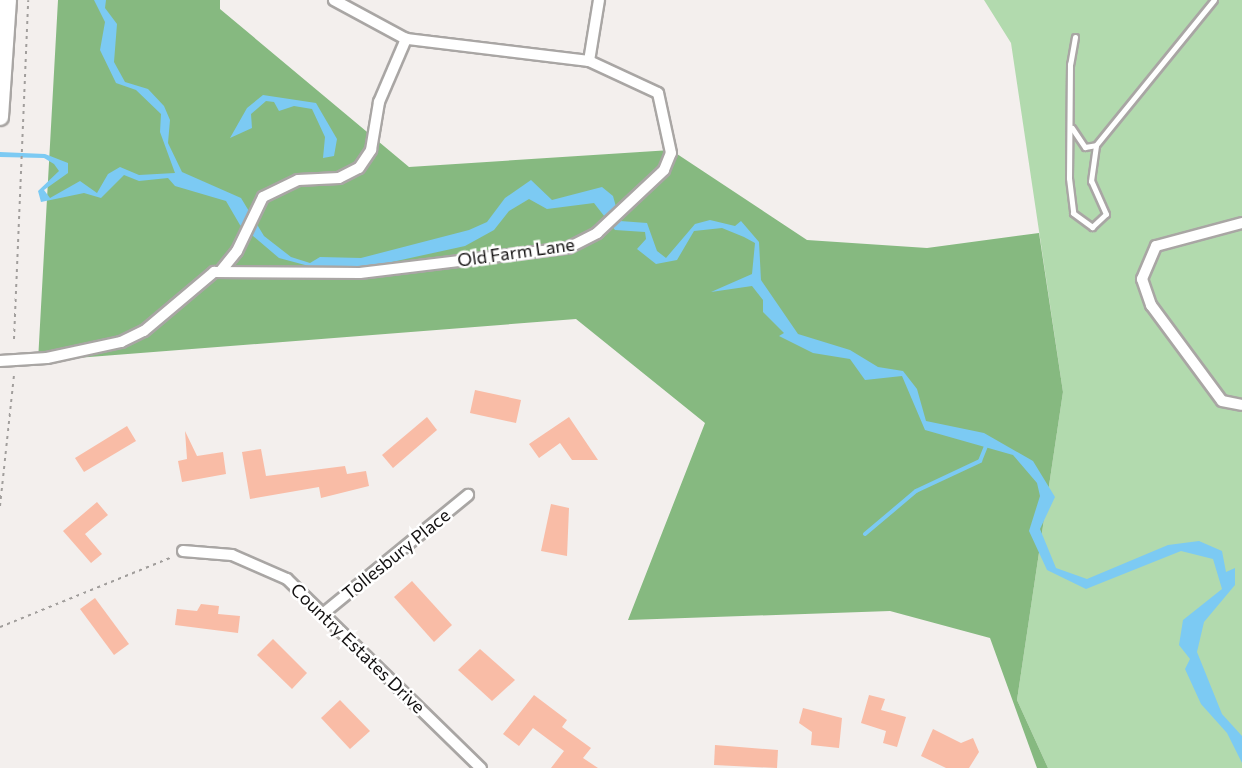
<!DOCTYPE html>
<style>
body{margin:0}
#map{position:relative;width:1242px;height:768px;overflow:hidden;background:#f3efed;font-family:Commissioner,sans-serif}
div>[style]{position:absolute}
[style*='--x']{left:calc(var(--x)*1px);top:calc(var(--y)*1px);width:calc(var(--w)*1px);rotate:calc(var(--a)*1deg)}
.green>*{inset:0;background:#b2daae}
.forest>*{inset:0;background:#86b980}
.water>*{inset:0;background:#7ccaf3}
.stream>*{height:4px;margin:-2px;padding:0 2px;transform-origin:2px;border-radius:2px;background:#7ccaf3}
.building>*{inset:0;background:#f9bca6}
.path>*{height:2px;margin-top:-1px;transform-origin:0;background:repeating-linear-gradient(90deg,#a19e9c 0 3px,transparent 0 7.5px)}
.roads{filter:drop-shadow(2px 0 #a9a6a4) drop-shadow(-2px 0 #a9a6a4) drop-shadow(0 2px #a9a6a4) drop-shadow(0 -2px #a9a6a4)}
.lane>*{height:5px;margin:-2.5px;padding:0 2.5px;transform-origin:2.5px;border-radius:2.5px;background:#fff}
.street>*{height:10px;margin:-5px;padding:0 5px;transform-origin:5px;border-radius:5px;background:#fff}
.primary>*{height:16px;margin:-8px;padding:0 8px;transform-origin:8px;border-radius:8px;background:#fff}
span{translate:-50% -50%;white-space:nowrap;text-align:center;line-height:1.15;-webkit-text-stroke:5px #fff;paint-order:stroke}
.street-label{font-size:18px;color:#131111}
</style>
<div id="map">
<div class="green">
<div style="clip-path:polygon(984px 0,1242px 0,1242px 768px,1048px 768px,1017px 700px,1063px 392px,1011px 43px)"></div>
</div>
<div class="forest">
<div style="clip-path:polygon(58px 0,220px 0,220px 9px,409px 167px,671px 150px,807px 240px,927px 248px,1039px 233px,1063px 392px,1017px 700px,1048px 768px,1037px 768px,990px 638px,890px 611px,628px 620px,705px 423px,576px 319px,38px 361px)"></div>
</div>
<div class="water">
<div style="clip-path:polygon(94px 0,106px 0,105px 8px,117px 24px,114px 62px,125px 82px,148px 89px,164px 106px,170px 120px,168px 143px,182px 172px,241px 198px,264px 236px,291px 257px,310px 263px,320px 257px,361px 258px,469px 230px,487px 222px,505px 198px,531px 180px,552px 200px,602px 187px,613px 196px,620px 221px,647px 223px,657px 251px,666px 258px,695px 224px,710px 220px,735px 226px,741px 221px,759px 242px,761px 280px,798px 334px,850px 350px,878px 367px,903px 371px,917px 389px,926px 421px,984px 433px,1033px 461px,1055px 497px,1040px 529px,1056px 568px,1087px 579px,1168px 545px,1199px 541px,1222px 551px,1226px 572px,1235px 568px,1235px 585px,1204px 622px,1197px 652px,1222px 714px,1242px 736px,1242px 763px,1227px 733px,1201px 704px,1185px 669px,1190px 659px,1179px 645px,1183px 620px,1222px 589px,1213px 559px,1181px 551px,1086px 589px,1047px 570px,1029px 531px,1040px 496px,1037px 483px,1013px 455px,925px 430px,902px 376px,865px 380px,850px 359px,813px 353px,779px 336px,784px 333px,763px 312px,763px 300px,752px 286px,711px 292px,752px 274px,755px 243px,744px 237px,722px 228px,694px 231px,677px 260px,656px 264px,637px 249px,646px 239px,645px 232px,615px 230px,594px 203px,547px 209px,529px 199px,509px 211px,494px 230px,465px 246px,369px 267px,320px 269px,279px 258px,240px 225px,226px 201px,175px 186px,168px 178px,139px 181px,124px 175px,101px 198px,84px 193px,41px 202px,38px 191px,59px 171px,54px 164px,44px 158px,0 157px,0 152px,45px 154px,68px 163px,68px 173px,44px 190px,50px 198px,80px 181px,97px 193px,108px 174px,120px 167px,139px 175px,175px 173px,160px 132px,161px 114px,136px 90px,116px 83px,100px 50px,105px 22px)"></div>
<div style="clip-path:polygon(263px 95px,316px 103px,337px 139px,334px 156px,323px 158px,325px 137px,312px 109px,294px 106px,279px 111px,274px 102px,266px 101px,251px 114px,252px 128px,230px 138px,247px 108px)"></div>
</div>
<div class="stream">
<div style="--x:865;--y:534;--w:67;--a:-40.1"></div>
<div style="--x:916;--y:491;--w:71;--a:-25.1"></div>
<div style="--x:980;--y:461;--w:18;--a:-68"></div>
</div>
<div class="building">
<div style="clip-path:polygon(475px 390px,521px 400px,516px 423px,470px 413px)"></div>
<div style="clip-path:polygon(427px 417px,437px 430px,393px 468px,382px 455px)"></div>
<div style="clip-path:polygon(569px 417px,598px 460px,572px 460px,560px 443px,539px 458px,529px 444px)"></div>
<div style="clip-path:polygon(127px 426px,136px 441px,84px 472px,75px 458px)"></div>
<div style="clip-path:polygon(185px 431px,197px 456px,223px 452px,226px 474px,182px 482px,178px 461px,187px 459px)"></div>
<div style="clip-path:polygon(261px 449px,266px 476px,345px 466px,347px 474px,366px 471px,369px 486px,321px 498px,319px 487px,250px 499px,242px 452px)"></div>
<div style="clip-path:polygon(97px 502px,108px 515px,85px 534px,102px 554px,91px 563px,63px 531px)"></div>
<div style="clip-path:polygon(551px 504px,569px 508px,567px 556px,541px 551px)"></div>
<div style="clip-path:polygon(412px 581px,452px 625px,434px 642px,394px 597px)"></div>
<div style="clip-path:polygon(95px 598px,129px 644px,114px 655px,80px 609px)"></div>
<div style="clip-path:polygon(201px 604px,219px 606px,218px 614px,240px 616px,238px 633px,175px 625px,177px 609px,197px 611px)"></div>
<div style="clip-path:polygon(273px 639px,307px 673px,292px 689px,257px 655px)"></div>
<div style="clip-path:polygon(480px 649px,515px 680px,492px 701px,458px 670px)"></div>
<div style="clip-path:polygon(534px 695px,567px 720px,562px 727px,591px 748px,583px 758px,598px 768px,551px 768px,564px 751px,533px 728px,519px 746px,503px 734px)"></div>
<div style="clip-path:polygon(869px 695px,885px 699px,881px 710px,906px 717px,897px 747px,883px 743px,886px 731px,861px 723px)"></div>
<div style="clip-path:polygon(340px 700px,370px 731px,350px 749px,321px 718px)"></div>
<div style="clip-path:polygon(803px 708px,842px 718px,839px 748px,811px 745px,812px 732px,799px 723px)"></div>
<div style="clip-path:polygon(933px 729px,961px 743px,973px 738px,979px 752px,969px 768px,946px 768px,921px 756px)"></div>
<div style="clip-path:polygon(715px 745px,778px 750px,777px 768px,714px 765px)"></div>
</div>
<div class="path">
<div style="--x:14;--y:339;--w:339;--a:-87.6"></div>
<div style="--x:0;--y:506;--w:132;--a:-83.9"></div>
<div style="--x:0;--y:627;--w:186;--a:-22.1"></div>
</div>
<div class="roads">
<div class="lane">
<div style="--x:1075;--y:37;--w:27;--a:100"></div>
<div style="--x:1070;--y:64;--w:114;--a:90.5"></div>
<div style="--x:1069;--y:178;--w:35;--a:83"></div>
<div style="--x:1073;--y:213;--w:24;--a:36"></div>
<div style="--x:1092;--y:227;--w:19;--a:-43"></div>
<div style="--x:1106;--y:214;--w:36;--a:-114"></div>
<div style="--x:1091;--y:181;--w:36;--a:-82"></div>
<div style="--x:1096;--y:145;--w:187;--a:-50.9"></div>
<div style="--x:1072;--y:128;--w:23;--a:56"></div>
<div style="--x:1085;--y:147;--w:11;--a:-10"></div>
</div>
<div class="street">
<div style="--x:589;--y:61;--w:62;--a:-80.7"></div>
<div style="--x:1242;--y:223;--w:89;--a:165"></div>
<div style="--x:1156;--y:246;--w:36;--a:113"></div>
<div style="--x:1142;--y:279;--w:28;--a:71"></div>
<div style="--x:1151;--y:305;--w:119;--a:53.5"></div>
<div style="--x:1222;--y:401;--w:20;--a:11"></div>
<div style="--x:220;--y:272;--w:27;--a:-51"></div>
<div style="--x:237;--y:251;--w:60;--a:-64.3"></div>
<div style="--x:263;--y:197;--w:39;--a:-26"></div>
<div style="--x:298;--y:180;--w:41;--a:-2.8"></div>
<div style="--x:339;--y:178;--w:22;--a:-27"></div>
<div style="--x:359;--y:168;--w:22;--a:-56"></div>
<div style="--x:371;--y:150;--w:49;--a:-80.5"></div>
<div style="--x:379;--y:102;--w:69;--a:-66.8"></div>
<div style="--x:0;--y:361;--w:47;--a:-3.7"></div>
<div style="--x:47;--y:358;--w:76;--a:-12.2"></div>
<div style="--x:121;--y:342;--w:25;--a:-26"></div>
<div style="--x:144;--y:331;--w:92;--a:-40.1"></div>
<div style="--x:214;--y:272;--w:146;--a:0.4"></div>
<div style="--x:360;--y:273;--w:209;--a:-6.9"></div>
<div style="--x:568;--y:248;--w:33;--a:-27"></div>
<div style="--x:597;--y:233;--w:92;--a:-43.2"></div>
<div style="--x:664;--y:170;--w:18;--a:-68"></div>
<div style="--x:671;--y:153;--w:61;--a:-102.2"></div>
<div style="--x:658;--y:93;--w:76;--a:-155.1"></div>
<div style="--x:589;--y:61;--w:184;--a:-173.1"></div>
<div style="--x:406;--y:39;--w:82;--a:-151.6"></div>
<div style="--x:183;--y:551;--w:49;--a:4.7"></div>
<div style="--x:232;--y:555;--w:60;--a:23.6"></div>
<div style="--x:287;--y:579;--w:271;--a:44.3"></div>
<div style="--x:325;--y:612;--w:185;--a:-39.3"></div>
</div>
<div class="primary">
<div style="--x:0;--y:117;--w:117;--a:-86.1"></div>
</div>
</div>
<div class="street-label">
<span style="left:516px;top:252px;rotate:-8deg">Old Farm Lane</span>
<span style="left:396px;top:554px;rotate:-39deg">Tollesbury Place</span>
<span style="left:358px;top:648px;rotate:44deg">Country Estates Drive</span>
</div>
</div>
